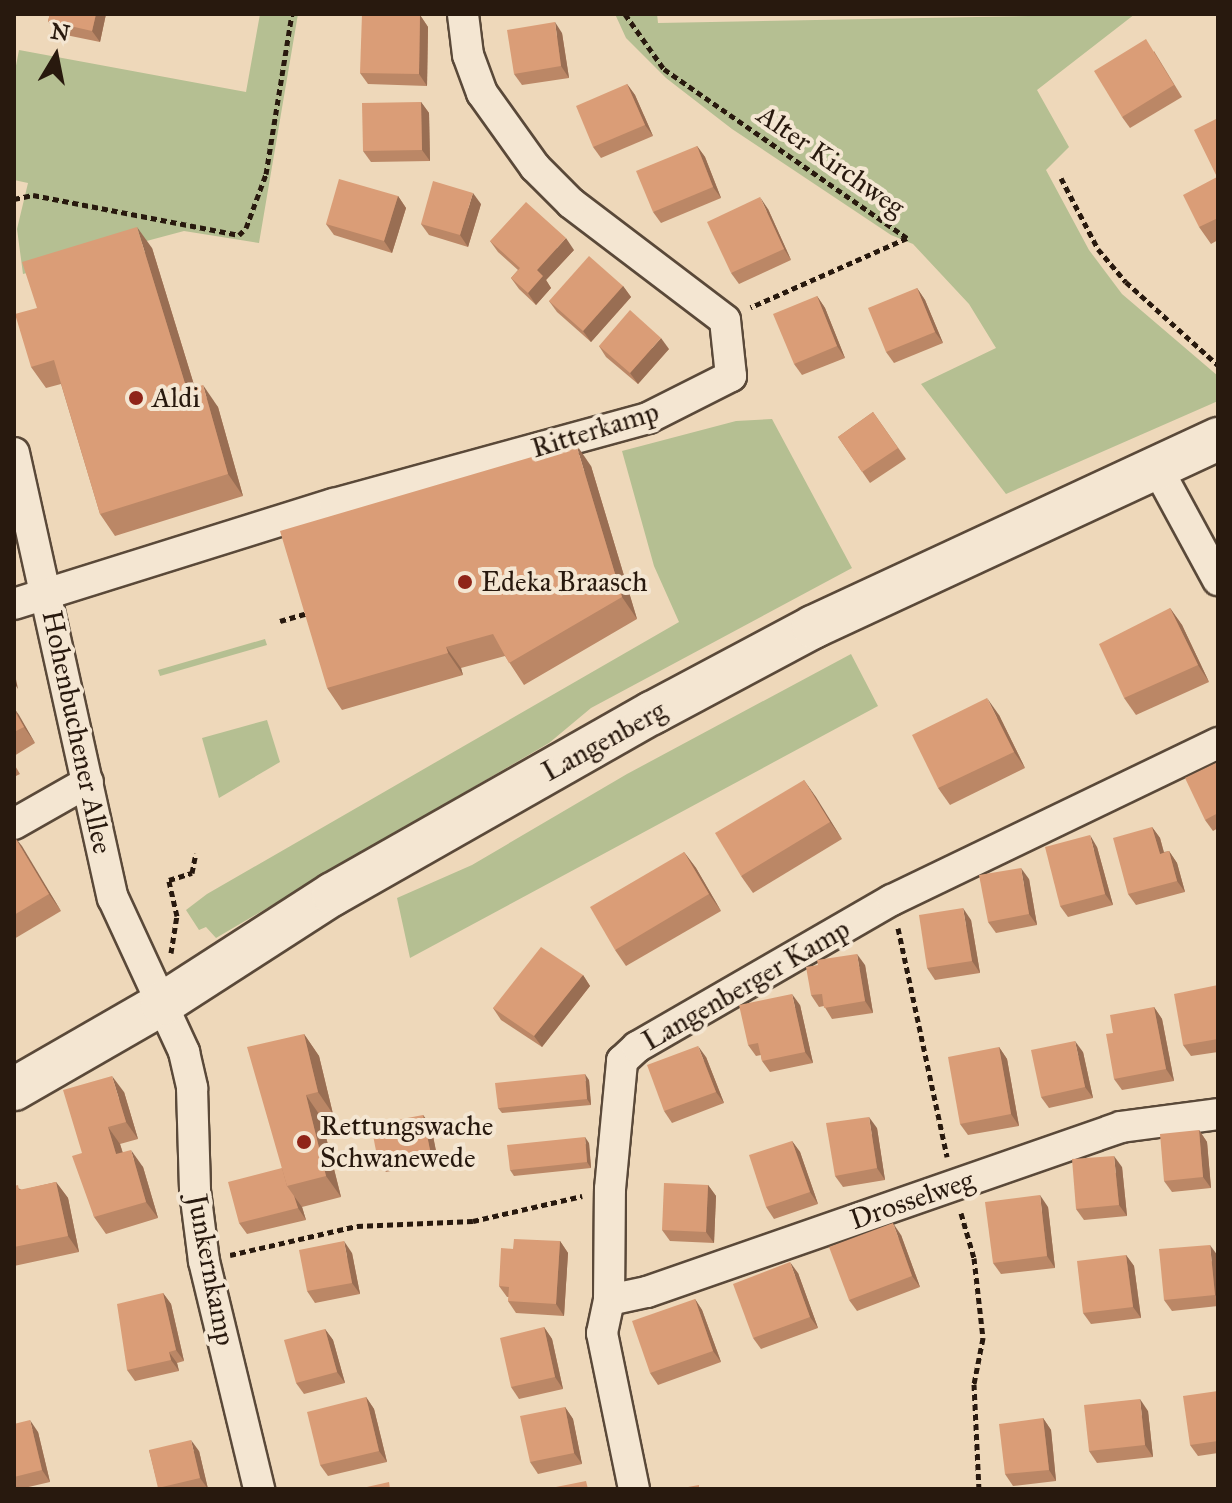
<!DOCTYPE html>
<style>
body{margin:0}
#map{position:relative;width:1232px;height:1503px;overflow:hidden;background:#eed8ba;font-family:"IM FELL Great Primer",serif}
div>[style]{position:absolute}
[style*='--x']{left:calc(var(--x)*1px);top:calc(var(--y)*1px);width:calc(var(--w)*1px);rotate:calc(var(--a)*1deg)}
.green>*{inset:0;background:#b5bf92}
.path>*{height:5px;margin-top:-2.5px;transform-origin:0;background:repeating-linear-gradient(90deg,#28190e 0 6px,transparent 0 10px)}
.roads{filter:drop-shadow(2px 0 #5a4939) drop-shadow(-2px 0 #5a4939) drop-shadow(0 2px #5a4939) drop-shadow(0 -2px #5a4939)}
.street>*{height:30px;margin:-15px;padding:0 15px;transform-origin:15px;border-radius:15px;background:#f4e6d2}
.secondary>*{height:42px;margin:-21px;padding:0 21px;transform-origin:21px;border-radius:21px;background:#f4e6d2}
.wall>*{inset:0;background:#bb8766}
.shaded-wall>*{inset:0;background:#996e53}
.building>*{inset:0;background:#da9d77}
.dots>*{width:22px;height:22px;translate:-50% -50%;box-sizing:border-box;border:4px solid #f4e6d2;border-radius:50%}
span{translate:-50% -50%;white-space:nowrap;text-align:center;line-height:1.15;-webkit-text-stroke:8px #f4e6d2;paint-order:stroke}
.street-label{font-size:28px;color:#28190e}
.poi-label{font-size:28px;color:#28190e}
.left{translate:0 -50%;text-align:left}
.frame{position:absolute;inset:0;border:16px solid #28190e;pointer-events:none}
.north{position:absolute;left:16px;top:16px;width:80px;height:80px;-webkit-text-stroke:6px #f4e6d2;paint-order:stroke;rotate:10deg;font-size:22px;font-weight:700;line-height:32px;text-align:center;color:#28190e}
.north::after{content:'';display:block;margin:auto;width:28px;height:36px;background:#28190e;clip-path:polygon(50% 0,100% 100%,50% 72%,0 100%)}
</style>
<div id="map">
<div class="green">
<div style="clip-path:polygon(260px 14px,298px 14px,259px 243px,184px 231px,23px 274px,17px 229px,28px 183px,14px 180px,14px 76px,19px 50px,246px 92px)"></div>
<div style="clip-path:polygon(615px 14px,657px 14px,658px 23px,1135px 14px,1037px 90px,1069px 147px,1046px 170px,1089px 250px,1122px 294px,1218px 376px,1218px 401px,1006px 494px,921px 384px,996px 348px,969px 304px,913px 244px,891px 235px,732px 129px,666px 78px,626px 38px)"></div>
<div style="clip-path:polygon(772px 419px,852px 568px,591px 708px,549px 743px,216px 938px,206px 927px,199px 930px,186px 910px,207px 894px,679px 622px,654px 566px,622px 451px,736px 421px)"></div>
<div style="clip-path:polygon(265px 639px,267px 645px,160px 676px,158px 670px)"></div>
<div style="clip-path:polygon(851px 654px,878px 706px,410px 958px,397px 898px,472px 865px,627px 774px)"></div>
<div style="clip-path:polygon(267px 720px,280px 762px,219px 798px,202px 738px)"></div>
</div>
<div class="path">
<div style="--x:625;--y:14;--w:67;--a:54.7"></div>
<div style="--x:664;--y:69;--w:296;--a:34.8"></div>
<div style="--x:907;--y:238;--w:171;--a:156.1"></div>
<div style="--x:1061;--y:178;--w:80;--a:62.5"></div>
<div style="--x:1098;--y:249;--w:43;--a:49.7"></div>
<div style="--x:1126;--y:282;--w:124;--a:42.1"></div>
<div style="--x:14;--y:199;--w:19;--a:-12"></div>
<div style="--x:33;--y:195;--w:210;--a:11"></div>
<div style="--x:239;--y:235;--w:10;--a:-45"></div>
<div style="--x:246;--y:228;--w:58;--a:-69.7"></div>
<div style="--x:266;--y:174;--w:162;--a:-80.8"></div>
<div style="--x:280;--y:621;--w:29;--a:-16"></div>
<div style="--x:898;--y:928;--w:234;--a:77.9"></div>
<div style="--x:171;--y:953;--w:37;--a:-81"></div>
<div style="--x:177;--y:916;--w:37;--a:-103"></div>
<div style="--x:169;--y:880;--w:24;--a:-17"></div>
<div style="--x:192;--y:873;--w:20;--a:-79"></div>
<div style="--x:961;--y:1213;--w:47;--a:73.9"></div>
<div style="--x:974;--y:1258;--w:81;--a:83.6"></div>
<div style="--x:983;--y:1338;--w:47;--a:101.1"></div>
<div style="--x:974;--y:1384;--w:105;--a:87.3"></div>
<div style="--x:230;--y:1255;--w:130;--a:-12.9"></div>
<div style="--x:357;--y:1226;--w:116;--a:-2.5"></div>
<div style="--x:473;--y:1221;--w:112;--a:-12.9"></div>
</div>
<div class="roads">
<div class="street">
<div style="--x:14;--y:453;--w:456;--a:77.5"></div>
<div style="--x:113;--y:898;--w:170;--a:65.2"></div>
<div style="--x:184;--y:1052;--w:37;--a:77"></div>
<div style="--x:192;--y:1088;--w:103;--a:88.3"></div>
<div style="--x:195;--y:1191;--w:71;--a:82.7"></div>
<div style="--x:204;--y:1261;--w:235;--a:76.4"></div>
<div style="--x:1156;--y:466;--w:130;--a:61.5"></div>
<div style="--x:14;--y:604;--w:335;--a:-17.4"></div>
<div style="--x:334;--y:504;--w:326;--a:-15.3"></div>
<div style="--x:648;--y:418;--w:93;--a:-26.8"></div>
<div style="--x:731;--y:376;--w:56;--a:-96.1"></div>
<div style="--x:725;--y:320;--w:193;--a:-142.8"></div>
<div style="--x:571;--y:203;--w:51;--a:-135"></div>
<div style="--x:535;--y:167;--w:91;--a:-125.6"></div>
<div style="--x:482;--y:93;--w:40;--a:-110.2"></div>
<div style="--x:468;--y:55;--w:41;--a:-97"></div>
<div style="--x:14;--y:824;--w:85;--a:-29.6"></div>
<div style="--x:609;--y:1300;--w:39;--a:-12"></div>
<div style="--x:647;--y:1292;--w:502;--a:-19.19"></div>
<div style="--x:1121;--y:1127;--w:98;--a:-7.6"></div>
<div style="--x:634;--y:1489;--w:159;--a:-101.6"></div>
<div style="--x:602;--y:1333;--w:34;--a:-78"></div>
<div style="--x:609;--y:1300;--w:111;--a:-89.5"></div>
<div style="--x:610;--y:1189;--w:129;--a:-84.6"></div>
<div style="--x:622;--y:1061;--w:21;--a:-43"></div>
<div style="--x:637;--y:1047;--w:294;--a:-30"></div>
<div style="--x:892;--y:900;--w:362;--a:-25.7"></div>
</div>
<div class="secondary">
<div style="--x:14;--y:1089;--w:171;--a:-29.9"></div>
<div style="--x:162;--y:1004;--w:203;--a:-32.8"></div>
<div style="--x:333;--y:894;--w:367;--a:-29.6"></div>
<div style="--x:652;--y:713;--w:183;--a:-28.1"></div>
<div style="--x:813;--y:627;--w:447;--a:-24.9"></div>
</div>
</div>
<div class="wall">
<div style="clip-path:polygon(50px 14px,106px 14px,100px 42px,56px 33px,48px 21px)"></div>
<div style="clip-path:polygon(420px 15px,428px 27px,427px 86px,368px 84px,360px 73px)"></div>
<div style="clip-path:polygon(562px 33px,569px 78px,522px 85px,514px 74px)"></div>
<div style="clip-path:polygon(1154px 51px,1182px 97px,1130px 128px,1122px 117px)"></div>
<div style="clip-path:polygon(627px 84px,635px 95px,653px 136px,601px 158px,593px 147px)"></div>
<div style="clip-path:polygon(421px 102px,429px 113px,430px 161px,371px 162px,363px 151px)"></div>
<div style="clip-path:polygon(1218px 118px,1218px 240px,1211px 244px,1199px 227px,1217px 177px)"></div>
<div style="clip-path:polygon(697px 146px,705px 157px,721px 198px,661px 223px,653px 212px)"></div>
<div style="clip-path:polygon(398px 196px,406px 208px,392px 253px,334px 235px,326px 224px)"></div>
<div style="clip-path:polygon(481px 204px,468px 247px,429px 235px,421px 224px)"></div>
<div style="clip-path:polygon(768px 209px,791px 260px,739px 284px,731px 273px)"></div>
<div style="clip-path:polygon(490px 241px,574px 250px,546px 280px,551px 288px,536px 305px,519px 289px,511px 278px,518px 270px,498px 252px)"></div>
<div style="clip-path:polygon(152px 248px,195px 388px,218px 407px,243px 496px,115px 536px,100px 514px,61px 384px,46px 388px,31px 367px,37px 308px)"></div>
<div style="clip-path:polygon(623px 286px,631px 297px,591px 342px,557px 312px,549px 301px)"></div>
<div style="clip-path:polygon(917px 288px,925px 300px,943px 343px,894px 363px,886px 352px)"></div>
<div style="clip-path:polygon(817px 296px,825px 308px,845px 358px,802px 375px,794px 364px)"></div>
<div style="clip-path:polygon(599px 346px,669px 349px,638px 384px,606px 357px)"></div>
<div style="clip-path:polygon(873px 412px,906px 459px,870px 483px,838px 437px)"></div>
<div style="clip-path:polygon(591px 466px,637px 619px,524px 685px,505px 656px,461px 668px,463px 675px,342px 710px,327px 688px)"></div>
<div style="clip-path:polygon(1170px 608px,1182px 625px,1209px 682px,1136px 715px,1124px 698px)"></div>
<div style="clip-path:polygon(14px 708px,35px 743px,14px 756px)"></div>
<div style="clip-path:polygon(999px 715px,1025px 768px,950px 805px,938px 788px)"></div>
<div style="clip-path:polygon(1218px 762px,1218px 828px,1213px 831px,1205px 820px)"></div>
<div style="clip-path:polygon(14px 764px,20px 774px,14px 777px)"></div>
<div style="clip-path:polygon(804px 780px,842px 839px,753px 893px,741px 876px)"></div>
<div style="clip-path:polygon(1152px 827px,1160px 838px,1164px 852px,1169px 851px,1177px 863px,1185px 892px,1136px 905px,1128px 894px)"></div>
<div style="clip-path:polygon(14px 836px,61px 911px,14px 939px)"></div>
<div style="clip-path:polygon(1097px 847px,1113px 905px,1068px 917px,1060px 906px)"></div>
<div style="clip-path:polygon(684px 852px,696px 868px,721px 911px,626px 966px,615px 950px)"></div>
<div style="clip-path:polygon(1029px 879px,1037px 925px,996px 933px,988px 922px)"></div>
<div style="clip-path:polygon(971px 920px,980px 973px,935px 980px,927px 968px)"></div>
<div style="clip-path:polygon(865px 965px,873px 1013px,832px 1019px,824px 1006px,819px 1007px,811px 995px)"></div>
<div style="clip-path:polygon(583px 975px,590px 986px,542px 1047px,501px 1020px,493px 1008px)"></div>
<div style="clip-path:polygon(1218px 985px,1218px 1052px,1191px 1056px,1183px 1045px)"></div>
<div style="clip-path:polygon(800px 1005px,813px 1063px,770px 1072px,762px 1061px,761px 1055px,756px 1056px,748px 1045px)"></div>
<div style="clip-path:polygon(1154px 1007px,1162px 1019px,1174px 1081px,1122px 1090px,1114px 1079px,1113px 1033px)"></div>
<div style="clip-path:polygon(304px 1034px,319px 1056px,333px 1114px,321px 1117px,341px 1197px,302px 1207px,306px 1220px,247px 1234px,239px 1223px,282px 1168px)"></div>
<div style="clip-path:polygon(999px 1047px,1007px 1059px,1019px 1126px,968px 1135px,960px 1124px)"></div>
<div style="clip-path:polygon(1083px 1052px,1093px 1098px,1049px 1108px,1041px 1097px)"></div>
<div style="clip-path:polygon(706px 1057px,724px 1103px,672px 1123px,664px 1111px)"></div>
<div style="clip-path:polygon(589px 1080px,591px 1105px,502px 1113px,498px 1108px)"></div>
<div style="clip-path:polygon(124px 1092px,138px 1139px,120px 1144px,123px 1153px,143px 1167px,158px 1218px,106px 1234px,94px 1217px,82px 1153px)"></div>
<div style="clip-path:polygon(423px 1115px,431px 1126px,438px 1161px,386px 1172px,378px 1161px)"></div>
<div style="clip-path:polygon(877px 1128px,885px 1180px,843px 1187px,835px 1176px)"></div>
<div style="clip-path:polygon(1199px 1130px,1207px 1142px,1211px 1188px,1172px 1192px,1164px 1181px)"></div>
<div style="clip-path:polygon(792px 1141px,800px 1152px,818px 1204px,774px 1219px,766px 1207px)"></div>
<div style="clip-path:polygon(589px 1143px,591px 1168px,514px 1176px,510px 1170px)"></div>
<div style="clip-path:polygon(1122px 1167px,1127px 1216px,1084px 1220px,1076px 1209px)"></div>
<div style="clip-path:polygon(56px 1182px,68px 1198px,79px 1252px,14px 1266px,14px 1186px,22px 1190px)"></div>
<div style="clip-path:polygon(708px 1185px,716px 1196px,714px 1243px,670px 1241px,662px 1230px)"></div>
<div style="clip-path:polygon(1048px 1207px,1055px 1268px,1001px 1274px,993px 1263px)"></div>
<div style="clip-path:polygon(901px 1235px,920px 1287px,857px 1311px,849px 1300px)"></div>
<div style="clip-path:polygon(560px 1241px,568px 1253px,564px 1316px,516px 1313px,508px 1301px,509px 1297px,507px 1297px,499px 1286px,513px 1249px)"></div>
<div style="clip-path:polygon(352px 1253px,360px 1294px,315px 1303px,307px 1291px)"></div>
<div style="clip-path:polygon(1126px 1255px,1134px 1266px,1141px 1318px,1091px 1324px,1083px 1313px)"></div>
<div style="clip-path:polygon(1218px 1256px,1218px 1306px,1172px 1311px,1164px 1300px)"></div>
<div style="clip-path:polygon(798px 1273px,818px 1328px,761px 1349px,753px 1338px)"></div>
<div style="clip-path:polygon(163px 1293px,171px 1304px,184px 1361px,177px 1363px,179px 1371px,135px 1381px,127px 1370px)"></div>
<div style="clip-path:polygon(695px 1299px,702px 1310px,721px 1362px,658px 1385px,650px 1373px)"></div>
<div style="clip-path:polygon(544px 1327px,552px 1339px,563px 1389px,519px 1399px,511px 1387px)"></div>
<div style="clip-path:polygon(325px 1329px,333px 1340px,345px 1383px,304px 1394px,296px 1383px)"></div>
<div style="clip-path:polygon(1218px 1391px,1218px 1453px,1198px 1456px,1190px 1445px)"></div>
<div style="clip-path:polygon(366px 1397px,374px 1409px,387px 1462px,328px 1476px,320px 1465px)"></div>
<div style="clip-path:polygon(565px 1407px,573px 1419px,582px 1464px,538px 1474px,530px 1462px)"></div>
<div style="clip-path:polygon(1148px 1411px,1153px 1457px,1097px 1463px,1089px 1451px)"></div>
<div style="clip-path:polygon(1043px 1418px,1051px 1430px,1056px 1481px,1013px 1486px,1005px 1474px)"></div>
<div style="clip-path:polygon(14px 1424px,38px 1432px,50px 1482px,20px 1489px,14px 1489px)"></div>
<div style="clip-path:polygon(149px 1450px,199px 1451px,208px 1489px,159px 1489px)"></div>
</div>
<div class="shaded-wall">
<div style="clip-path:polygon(96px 14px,106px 14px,100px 42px,92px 31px)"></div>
<div style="clip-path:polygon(420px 15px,428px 27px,427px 86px,419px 74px)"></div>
<div style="clip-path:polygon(555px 22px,562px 33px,569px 78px,561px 66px)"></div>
<div style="clip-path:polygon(627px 84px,635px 95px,653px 136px,645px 125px)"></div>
<div style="clip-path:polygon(421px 102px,429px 113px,430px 161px,422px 150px)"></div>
<div style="clip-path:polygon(697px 146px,705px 157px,721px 198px,713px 187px)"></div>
<div style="clip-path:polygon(473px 193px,481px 204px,468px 247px,460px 235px)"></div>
<div style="clip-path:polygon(398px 196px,406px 208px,392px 253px,384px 241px)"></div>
<div style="clip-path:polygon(760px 197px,768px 209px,791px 260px,784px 249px)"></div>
<div style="clip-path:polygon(137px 227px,152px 248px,202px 411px,187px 390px)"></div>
<div style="clip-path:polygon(566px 238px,574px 250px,546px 280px,551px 288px,536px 305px,528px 293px,537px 270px)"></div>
<div style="clip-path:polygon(623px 286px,631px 297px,591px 342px,583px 331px)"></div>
<div style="clip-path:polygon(917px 288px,925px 300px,943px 343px,935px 332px)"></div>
<div style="clip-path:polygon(817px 296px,825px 308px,845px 358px,837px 346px)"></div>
<div style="clip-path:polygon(661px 338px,669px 349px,638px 384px,630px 373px)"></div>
<div style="clip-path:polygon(203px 385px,218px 407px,243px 496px,228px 474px)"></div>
<div style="clip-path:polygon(576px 444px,591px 466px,637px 619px,622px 597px)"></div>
<div style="clip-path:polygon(1170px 608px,1182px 625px,1209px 682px,1198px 665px)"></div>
<div style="clip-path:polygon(446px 647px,461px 668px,463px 675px,448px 653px)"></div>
<div style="clip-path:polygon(14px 670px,18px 689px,14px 683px)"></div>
<div style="clip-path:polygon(987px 698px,999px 715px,1025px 768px,1014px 752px)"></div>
<div style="clip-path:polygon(14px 708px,19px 715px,35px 743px,24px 727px)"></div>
<div style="clip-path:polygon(804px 780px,816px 797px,842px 839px,830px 822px)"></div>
<div style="clip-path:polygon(1152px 827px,1160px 838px,1167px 865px,1160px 854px)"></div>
<div style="clip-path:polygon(1090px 835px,1097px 847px,1113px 905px,1105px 894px)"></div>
<div style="clip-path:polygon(14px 836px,22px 846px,61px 911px,49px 894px)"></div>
<div style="clip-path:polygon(1169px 851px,1177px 863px,1185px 892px,1177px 881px)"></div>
<div style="clip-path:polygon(684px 852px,696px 868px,721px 911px,709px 894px)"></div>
<div style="clip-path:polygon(1021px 868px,1029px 879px,1037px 925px,1029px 914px)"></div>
<div style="clip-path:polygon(963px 908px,971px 920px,980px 973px,972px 961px)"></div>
<div style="clip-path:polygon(857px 954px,865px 965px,873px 1013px,865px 1001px)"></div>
<div style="clip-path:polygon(583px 975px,590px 986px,542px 1047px,534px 1036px)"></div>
<div style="clip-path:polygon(792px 994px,800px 1005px,813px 1063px,805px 1052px)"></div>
<div style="clip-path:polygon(1154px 1007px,1162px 1019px,1174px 1081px,1166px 1069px)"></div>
<div style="clip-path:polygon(304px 1034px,319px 1056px,333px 1114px,318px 1092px)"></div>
<div style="clip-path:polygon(1075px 1041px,1083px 1052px,1093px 1098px,1085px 1087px)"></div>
<div style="clip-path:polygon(698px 1046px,706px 1057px,724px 1103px,716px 1092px)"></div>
<div style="clip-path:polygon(999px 1047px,1007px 1059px,1019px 1126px,1011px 1114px)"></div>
<div style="clip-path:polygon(585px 1074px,589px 1080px,591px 1105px,587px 1099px)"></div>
<div style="clip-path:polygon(112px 1076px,124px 1092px,138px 1139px,126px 1122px)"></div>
<div style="clip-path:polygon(306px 1095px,321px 1117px,341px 1197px,326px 1176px)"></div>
<div style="clip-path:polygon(423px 1115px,431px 1126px,438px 1161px,430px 1150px)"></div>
<div style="clip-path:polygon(869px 1117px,877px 1128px,885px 1180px,877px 1168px)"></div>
<div style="clip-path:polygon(108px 1127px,120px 1144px,128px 1171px,116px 1154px)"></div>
<div style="clip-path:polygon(1199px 1130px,1207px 1142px,1211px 1188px,1203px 1177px)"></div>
<div style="clip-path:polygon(585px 1137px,589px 1143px,591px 1168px,587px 1162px)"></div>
<div style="clip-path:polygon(792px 1141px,800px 1152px,818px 1204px,810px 1192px)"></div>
<div style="clip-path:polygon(131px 1150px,143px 1167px,158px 1218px,146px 1202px)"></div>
<div style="clip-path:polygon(1114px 1156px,1122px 1167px,1127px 1216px,1119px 1205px)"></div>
<div style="clip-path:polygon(56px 1182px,68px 1198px,79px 1252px,68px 1236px)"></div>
<div style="clip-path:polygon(708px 1185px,716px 1196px,714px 1243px,706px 1232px)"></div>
<div style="clip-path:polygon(1040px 1195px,1048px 1207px,1055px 1268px,1047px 1256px)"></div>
<div style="clip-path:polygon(294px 1196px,302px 1207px,306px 1220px,298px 1208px)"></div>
<div style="clip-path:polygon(893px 1223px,901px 1235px,920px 1287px,912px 1276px)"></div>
<div style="clip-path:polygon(344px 1241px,352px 1253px,360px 1294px,352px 1283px)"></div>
<div style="clip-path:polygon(560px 1241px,568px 1253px,564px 1316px,556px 1304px)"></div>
<div style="clip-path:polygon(1210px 1245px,1218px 1256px,1218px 1298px,1215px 1295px)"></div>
<div style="clip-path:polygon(1126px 1255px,1134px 1266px,1141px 1318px,1133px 1307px)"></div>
<div style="clip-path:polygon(790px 1262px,798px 1273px,818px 1328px,810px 1317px)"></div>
<div style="clip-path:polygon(163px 1293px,171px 1304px,184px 1361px,176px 1350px)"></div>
<div style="clip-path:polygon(695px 1299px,702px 1310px,721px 1362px,713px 1351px)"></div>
<div style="clip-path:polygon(544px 1327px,552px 1339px,563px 1389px,555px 1377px)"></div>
<div style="clip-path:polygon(325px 1329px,333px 1340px,345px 1383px,337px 1372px)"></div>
<div style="clip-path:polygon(169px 1352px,177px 1363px,179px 1371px,171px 1360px)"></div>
<div style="clip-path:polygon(366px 1397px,374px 1409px,387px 1462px,379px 1451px)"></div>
<div style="clip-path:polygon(1140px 1399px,1148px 1411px,1153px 1457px,1145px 1445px)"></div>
<div style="clip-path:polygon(565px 1407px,573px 1419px,582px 1464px,574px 1453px)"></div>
<div style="clip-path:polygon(1043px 1418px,1051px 1430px,1056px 1481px,1049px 1470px)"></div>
<div style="clip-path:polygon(30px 1420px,38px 1432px,50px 1482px,42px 1470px)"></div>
<div style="clip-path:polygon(191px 1440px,199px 1451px,208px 1489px,200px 1478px)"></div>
</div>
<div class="building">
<div style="clip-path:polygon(50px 14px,96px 14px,92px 31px,48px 21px)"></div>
<div style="clip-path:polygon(362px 14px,420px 15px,419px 74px,360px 73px)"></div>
<div style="clip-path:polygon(555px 22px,561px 66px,514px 74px,507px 30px)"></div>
<div style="clip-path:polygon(1146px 39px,1174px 85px,1122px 117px,1094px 71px)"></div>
<div style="clip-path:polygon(627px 84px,645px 125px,593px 147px,576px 106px)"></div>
<div style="clip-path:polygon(421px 102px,422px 150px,363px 151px,362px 103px)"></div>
<div style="clip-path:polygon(1218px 118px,1218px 218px,1199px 227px,1183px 195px,1217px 177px,1194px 130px)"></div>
<div style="clip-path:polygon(697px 146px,713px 187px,653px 212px,636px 171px)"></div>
<div style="clip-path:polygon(339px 179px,398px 196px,384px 241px,326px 224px)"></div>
<div style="clip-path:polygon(433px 181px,473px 193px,460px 235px,421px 224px)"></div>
<div style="clip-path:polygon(760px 197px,784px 249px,731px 273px,707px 222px)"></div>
<div style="clip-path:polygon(526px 202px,566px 238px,537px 270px,543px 276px,528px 293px,511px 278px,520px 268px,490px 241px)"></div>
<div style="clip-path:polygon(137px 227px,187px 390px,203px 385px,228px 474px,100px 514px,54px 360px,31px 367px,15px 314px,37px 308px,22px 262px)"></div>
<div style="clip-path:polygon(589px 256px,623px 286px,583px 331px,549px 301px)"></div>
<div style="clip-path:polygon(917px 288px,935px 332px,886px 352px,868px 308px)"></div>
<div style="clip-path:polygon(817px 296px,837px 346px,794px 364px,773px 314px)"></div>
<div style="clip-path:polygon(630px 310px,661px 338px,630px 373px,599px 346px)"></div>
<div style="clip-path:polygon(873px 412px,898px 448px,862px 472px,838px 437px)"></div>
<div style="clip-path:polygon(576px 444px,622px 597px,509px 663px,493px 634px,446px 647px,448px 653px,327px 688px,280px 531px)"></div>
<div style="clip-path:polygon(1170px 608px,1198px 665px,1124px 698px,1099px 644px)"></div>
<div style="clip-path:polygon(987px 698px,1014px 752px,938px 788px,912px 735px)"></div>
<div style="clip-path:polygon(14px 710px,24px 727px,14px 732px)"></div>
<div style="clip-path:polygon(1218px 762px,1218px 813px,1205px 820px,1185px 778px)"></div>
<div style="clip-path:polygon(804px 780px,830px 822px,741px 876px,715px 833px)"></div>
<div style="clip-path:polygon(1152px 827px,1160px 854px,1169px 851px,1177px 881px,1128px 894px,1113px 838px)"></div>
<div style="clip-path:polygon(1090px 835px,1105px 894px,1060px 906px,1045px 847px)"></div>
<div style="clip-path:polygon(14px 836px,49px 894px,14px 915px)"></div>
<div style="clip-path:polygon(684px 852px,709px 894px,615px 950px,590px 907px)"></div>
<div style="clip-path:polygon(1021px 868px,1029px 914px,988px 922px,979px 875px)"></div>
<div style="clip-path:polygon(963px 908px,972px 961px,927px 968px,919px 915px)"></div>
<div style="clip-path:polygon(541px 947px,583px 975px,534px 1036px,493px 1008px)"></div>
<div style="clip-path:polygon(857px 954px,865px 1001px,824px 1008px,822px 994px,811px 995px,806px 967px,818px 965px,817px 960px)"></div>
<div style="clip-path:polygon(1218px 985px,1218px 1039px,1183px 1045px,1174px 994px)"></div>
<div style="clip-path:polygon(792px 994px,805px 1052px,762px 1061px,758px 1043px,748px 1045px,739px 1005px)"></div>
<div style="clip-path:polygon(1154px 1007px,1166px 1069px,1114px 1079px,1106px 1034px,1113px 1033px,1110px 1015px)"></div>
<div style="clip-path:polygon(304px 1034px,318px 1092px,306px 1095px,326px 1176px,287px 1186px,247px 1047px)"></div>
<div style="clip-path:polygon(1075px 1041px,1085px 1087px,1041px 1097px,1031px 1050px)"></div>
<div style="clip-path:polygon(698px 1046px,716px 1092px,664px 1111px,647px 1065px)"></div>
<div style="clip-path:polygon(999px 1047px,1011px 1114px,960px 1124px,948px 1057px)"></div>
<div style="clip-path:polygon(585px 1074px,587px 1099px,498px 1108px,495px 1083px)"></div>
<div style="clip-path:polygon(112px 1076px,126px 1122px,108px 1127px,116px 1154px,131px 1150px,146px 1202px,94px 1217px,72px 1156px,82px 1153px,63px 1090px)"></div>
<div style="clip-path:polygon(423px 1115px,430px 1150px,378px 1161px,371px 1125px)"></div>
<div style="clip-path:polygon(869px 1117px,877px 1168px,835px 1176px,826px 1123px)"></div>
<div style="clip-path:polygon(1199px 1130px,1203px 1177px,1164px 1181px,1160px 1134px)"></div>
<div style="clip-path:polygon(585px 1137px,587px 1162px,510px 1170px,507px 1145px)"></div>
<div style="clip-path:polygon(792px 1141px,810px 1192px,766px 1207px,749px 1155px)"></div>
<div style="clip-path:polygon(1114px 1156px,1119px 1205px,1076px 1209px,1072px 1159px)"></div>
<div style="clip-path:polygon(282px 1168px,287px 1186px,294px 1196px,298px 1208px,239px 1223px,228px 1182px)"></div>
<div style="clip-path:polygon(56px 1182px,68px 1236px,14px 1247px,14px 1186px,18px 1185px,19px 1190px)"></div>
<div style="clip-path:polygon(664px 1183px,708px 1185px,706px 1232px,662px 1230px)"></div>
<div style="clip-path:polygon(1040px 1195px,1047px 1256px,993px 1263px,985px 1202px)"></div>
<div style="clip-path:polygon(893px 1223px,912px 1276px,849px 1300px,829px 1247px)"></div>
<div style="clip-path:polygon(514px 1239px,560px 1241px,556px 1304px,508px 1301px,509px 1287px,499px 1286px,501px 1248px,513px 1249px)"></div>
<div style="clip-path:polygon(344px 1241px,352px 1283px,307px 1291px,299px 1250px)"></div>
<div style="clip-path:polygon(1210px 1245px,1215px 1295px,1164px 1300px,1159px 1249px)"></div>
<div style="clip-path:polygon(1126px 1255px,1133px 1307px,1083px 1313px,1077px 1261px)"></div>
<div style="clip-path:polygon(790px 1262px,810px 1317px,753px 1338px,733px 1284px)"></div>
<div style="clip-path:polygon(163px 1293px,176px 1350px,169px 1352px,171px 1360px,127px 1370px,117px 1304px)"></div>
<div style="clip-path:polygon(695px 1299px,713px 1351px,650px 1373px,632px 1321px)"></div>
<div style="clip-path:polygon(544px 1327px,555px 1377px,511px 1387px,500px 1338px)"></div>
<div style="clip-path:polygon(325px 1329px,337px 1372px,296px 1383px,284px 1340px)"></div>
<div style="clip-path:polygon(1218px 1391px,1218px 1441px,1190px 1445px,1183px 1396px)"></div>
<div style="clip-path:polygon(366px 1397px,379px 1451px,320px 1465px,307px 1412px)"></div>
<div style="clip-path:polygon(1140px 1399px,1145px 1445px,1089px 1451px,1084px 1405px)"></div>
<div style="clip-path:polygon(565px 1407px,574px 1453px,530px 1462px,520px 1416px)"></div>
<div style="clip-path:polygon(1043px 1418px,1049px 1470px,1005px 1474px,999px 1424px)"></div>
<div style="clip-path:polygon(30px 1420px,42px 1470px,14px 1477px,14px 1424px)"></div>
<div style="clip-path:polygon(191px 1440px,200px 1478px,158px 1488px,149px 1450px)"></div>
<div style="clip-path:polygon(586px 1481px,588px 1489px,546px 1489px)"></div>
<div style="clip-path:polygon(389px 1482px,390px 1489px,358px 1489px)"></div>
<div style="clip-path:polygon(699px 1485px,699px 1489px,677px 1489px)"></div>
</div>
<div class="dots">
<div style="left:136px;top:398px;background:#8f2418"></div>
<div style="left:465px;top:582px;background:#8f2418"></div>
<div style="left:304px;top:1142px;background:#8f2418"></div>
</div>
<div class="street-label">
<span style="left:831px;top:161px;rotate:35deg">Alter Kirchweg</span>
<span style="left:595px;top:430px;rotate:-17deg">Ritterkamp</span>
<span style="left:77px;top:732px;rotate:78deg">Hohenbuchener Allee</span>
<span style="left:604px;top:741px;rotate:-29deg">Langenberg</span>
<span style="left:746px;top:985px;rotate:-30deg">Langenberger Kamp</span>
<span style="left:912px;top:1200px;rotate:-19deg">Drosselweg</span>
<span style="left:211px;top:1270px;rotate:79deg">Junkernkamp</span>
</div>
<div class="poi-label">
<span class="left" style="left:152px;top:398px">Aldi</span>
<span class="left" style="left:481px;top:582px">Edeka Braasch</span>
<span class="left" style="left:320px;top:1142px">Rettungswache<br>Schwanewede</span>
</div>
<div class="frame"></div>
<div class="north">N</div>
</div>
